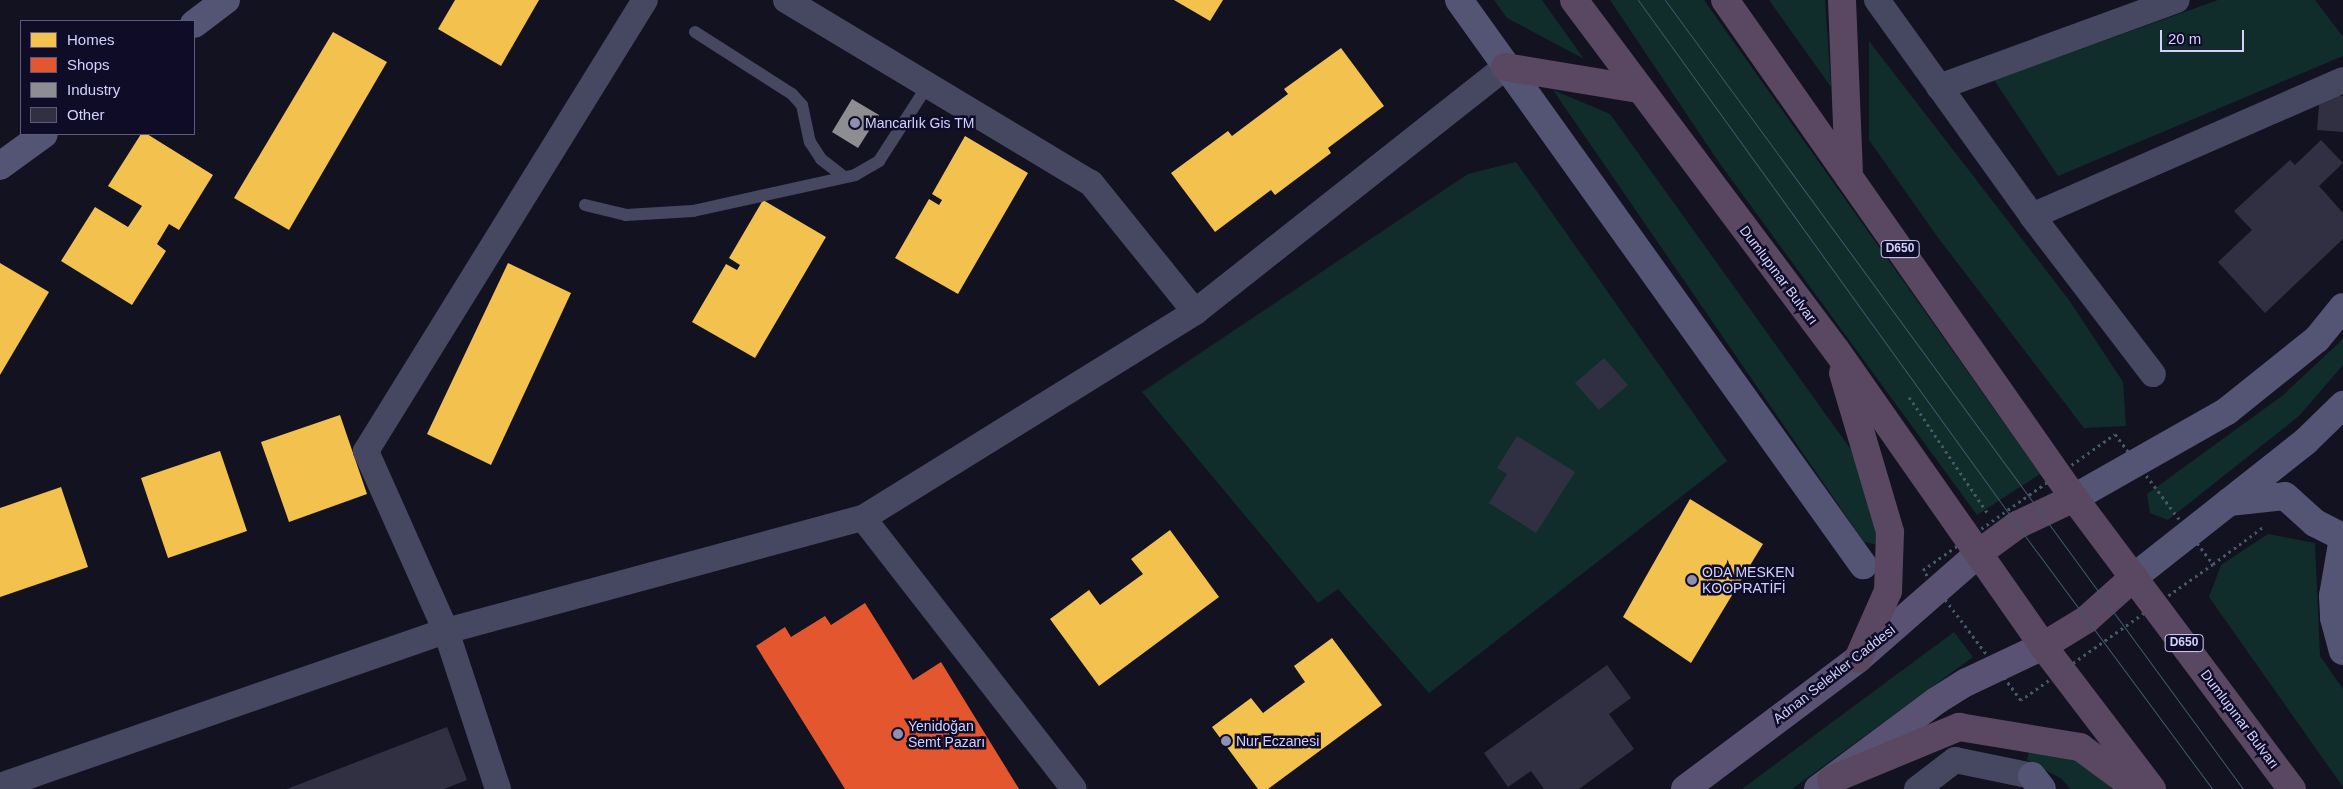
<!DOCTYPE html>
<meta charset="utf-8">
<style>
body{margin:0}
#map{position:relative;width:2343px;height:789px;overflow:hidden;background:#131220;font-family:Helvetica,sans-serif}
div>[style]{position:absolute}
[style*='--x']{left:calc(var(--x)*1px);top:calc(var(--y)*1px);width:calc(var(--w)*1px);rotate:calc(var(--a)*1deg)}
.green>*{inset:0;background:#102d2b}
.homes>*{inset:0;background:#f2c14e}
.shops>*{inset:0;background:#e4572e}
.industry>*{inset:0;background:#8d8d92}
.building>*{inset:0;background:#313042}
.path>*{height:3px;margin-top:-1.5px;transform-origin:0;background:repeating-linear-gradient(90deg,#465967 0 2.5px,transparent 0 6.5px)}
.lane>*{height:12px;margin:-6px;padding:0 6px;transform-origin:6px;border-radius:6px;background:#464761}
.street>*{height:26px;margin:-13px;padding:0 13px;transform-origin:13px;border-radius:13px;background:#464761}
.secondary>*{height:28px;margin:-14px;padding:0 14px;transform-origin:14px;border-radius:14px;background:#545574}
.primary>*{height:28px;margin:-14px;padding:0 14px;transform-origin:14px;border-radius:14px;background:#5a5273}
.highway>*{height:28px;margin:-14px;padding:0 14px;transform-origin:14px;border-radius:14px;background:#5a4862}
.tram>*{height:1px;margin:-0.5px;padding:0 0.5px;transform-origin:0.5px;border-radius:0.5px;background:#3f596a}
.dots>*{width:14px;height:14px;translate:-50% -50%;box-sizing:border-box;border:2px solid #0e0c26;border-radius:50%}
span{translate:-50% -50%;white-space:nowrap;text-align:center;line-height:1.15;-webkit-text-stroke:5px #0e0c26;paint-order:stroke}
.shield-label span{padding:1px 4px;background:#0e0c26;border:1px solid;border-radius:4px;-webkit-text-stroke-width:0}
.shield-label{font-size:12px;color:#d3d1ff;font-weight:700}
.poi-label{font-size:14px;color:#d3d1ff}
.left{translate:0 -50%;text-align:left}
.street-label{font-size:14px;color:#d3d1ff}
.legend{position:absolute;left:20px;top:20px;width:175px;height:115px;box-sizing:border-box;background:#0e0c26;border:1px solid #5d5b7d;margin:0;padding:6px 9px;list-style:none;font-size:15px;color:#d3d1ff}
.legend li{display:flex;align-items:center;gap:10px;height:25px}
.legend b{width:25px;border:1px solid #5d5b7d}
.scale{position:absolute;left:2160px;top:30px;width:84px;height:22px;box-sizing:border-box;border:2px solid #d3d1ff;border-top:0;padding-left:6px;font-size:15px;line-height:18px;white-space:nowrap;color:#d3d1ff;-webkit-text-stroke:4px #0e0c26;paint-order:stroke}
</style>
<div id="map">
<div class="green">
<div style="clip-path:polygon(1494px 0,1542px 0,1584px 59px,1507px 18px)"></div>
<div style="clip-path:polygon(1610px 0,1704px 0,2040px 474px,1977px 515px,1718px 161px)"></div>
<div style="clip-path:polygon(1769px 0,1825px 0,1831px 87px)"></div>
<div style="clip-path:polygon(2218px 0,2315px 0,2343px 37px,2343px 56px,2058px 176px,1994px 80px)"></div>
<div style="clip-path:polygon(1869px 41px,2069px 300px,2123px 382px,2126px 426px,2084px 428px,1939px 239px,1869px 140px)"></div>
<div style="clip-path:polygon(1553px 90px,1610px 114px,1857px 458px,1879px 545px,1864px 542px)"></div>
<div style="clip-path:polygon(1516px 162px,1727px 461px,1429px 693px,1338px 589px,1318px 603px,1142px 392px,1468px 174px)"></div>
<div style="clip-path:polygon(2343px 339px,2343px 365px,2299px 416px,2168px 520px,2150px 513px,2147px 494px,2282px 396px)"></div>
<div style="clip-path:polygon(2268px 534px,2315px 543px,2320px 656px,2343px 689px,2343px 787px,2209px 597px,2221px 565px)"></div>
<div style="clip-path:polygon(1954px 632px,1973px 657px,1792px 789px,1742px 789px)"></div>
<div style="clip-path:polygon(2030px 748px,2074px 756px,2113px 789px,2070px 789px,2062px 779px,2027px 760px)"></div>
</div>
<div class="homes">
<div style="clip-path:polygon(455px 0,539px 0,501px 66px,438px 29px)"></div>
<div style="clip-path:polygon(1174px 0,1223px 0,1210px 21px)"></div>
<div style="clip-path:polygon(333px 32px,387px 62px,289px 230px,234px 198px)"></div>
<div style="clip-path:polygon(1341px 48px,1384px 106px,1328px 148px,1331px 153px,1275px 195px,1271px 190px,1215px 232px,1171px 173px,1228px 131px,1232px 136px,1288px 94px,1284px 89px)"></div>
<div style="clip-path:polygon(141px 134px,147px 134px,213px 175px,179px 230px,169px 224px,157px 244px,166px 251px,132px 305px,61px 261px,95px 207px,128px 227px,142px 206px,108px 186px)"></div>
<div style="clip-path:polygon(965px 136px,1028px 173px,958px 294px,895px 258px,929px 199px,939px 205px,942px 200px,932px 194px)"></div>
<div style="clip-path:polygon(763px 200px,826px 237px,755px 358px,692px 322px,726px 264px,737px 270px,740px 265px,729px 258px)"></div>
<div style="clip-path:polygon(0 263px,49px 292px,0 375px)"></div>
<div style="clip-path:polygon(508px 263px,571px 293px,491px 465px,427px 434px)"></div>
<div style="clip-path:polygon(340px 415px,367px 494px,289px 522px,261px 442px)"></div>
<div style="clip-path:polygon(220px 451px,247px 531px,168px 558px,141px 478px)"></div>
<div style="clip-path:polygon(61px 487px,88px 567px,0 597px,0 508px)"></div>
<div style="clip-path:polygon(1690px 499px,1763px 544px,1691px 663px,1623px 617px)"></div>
<div style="clip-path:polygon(1170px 530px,1219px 597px,1099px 686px,1050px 619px,1089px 590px,1100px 605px,1143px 574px,1131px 559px)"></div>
<div style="clip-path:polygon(1332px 638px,1382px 705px,1268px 789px,1258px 789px,1212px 727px,1251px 698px,1263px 713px,1305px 682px,1294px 666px)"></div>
</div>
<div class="shops">
<div style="clip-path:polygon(865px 603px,913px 680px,941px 662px,1019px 789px,845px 789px,756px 646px,785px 627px,791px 637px,825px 616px,831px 625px)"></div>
</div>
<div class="industry">
<div style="clip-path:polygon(852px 99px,879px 115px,858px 148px,832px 132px)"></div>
</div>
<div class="building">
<div style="clip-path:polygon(2320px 94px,2343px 96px,2343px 132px,2317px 130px)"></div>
<div style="clip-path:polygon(2321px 140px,2343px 163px,2319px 186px,2343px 213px,2343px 239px,2265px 313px,2218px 262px,2252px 230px,2234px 211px,2290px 160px,2295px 165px)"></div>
<div style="clip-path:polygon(1604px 358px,1628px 385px,1599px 410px,1575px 383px)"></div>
<div style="clip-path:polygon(1517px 436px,1575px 472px,1536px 533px,1489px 503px,1507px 474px,1497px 468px)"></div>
<div style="clip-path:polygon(1607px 665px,1631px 698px,1609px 714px,1634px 749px,1579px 789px,1544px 789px,1531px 771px,1508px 787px,1484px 753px)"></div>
<div style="clip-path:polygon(447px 727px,467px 780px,444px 789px,287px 789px)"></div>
</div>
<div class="path">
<div style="--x:1909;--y:397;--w:139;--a:55.9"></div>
<div style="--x:2115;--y:434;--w:163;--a:53"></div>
<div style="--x:2213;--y:564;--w:235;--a:144.7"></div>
<div style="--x:2021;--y:700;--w:163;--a:-127"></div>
<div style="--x:1923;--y:570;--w:235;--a:-35.3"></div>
<div style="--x:2213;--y:564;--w:62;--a:-36.5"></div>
</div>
<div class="lane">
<div style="--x:695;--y:32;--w:115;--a:32.6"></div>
<div style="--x:792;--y:94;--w:15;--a:48"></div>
<div style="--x:802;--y:105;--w:38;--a:78"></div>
<div style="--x:810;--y:142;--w:20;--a:57"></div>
<div style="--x:821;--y:159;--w:28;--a:38"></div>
<div style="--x:585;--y:205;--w:42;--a:13.7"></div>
<div style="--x:626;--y:215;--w:67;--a:-3.4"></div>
<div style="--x:693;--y:211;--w:166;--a:-12.5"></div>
<div style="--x:855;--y:175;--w:28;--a:-30"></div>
<div style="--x:879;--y:161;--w:90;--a:-57.2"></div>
</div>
<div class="street">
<div style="--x:786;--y:0;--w:356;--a:31"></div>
<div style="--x:1091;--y:183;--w:166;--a:51.1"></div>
<div style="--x:1877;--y:0;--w:266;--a:54.3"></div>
<div style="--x:2032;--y:216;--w:199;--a:52.6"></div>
<div style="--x:1939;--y:87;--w:253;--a:-20.1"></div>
<div style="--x:2032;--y:216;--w:339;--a:-23.6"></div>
<div style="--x:863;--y:518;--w:343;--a:52.1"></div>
<div style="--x:0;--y:786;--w:472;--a:-19.2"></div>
<div style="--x:446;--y:631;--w:432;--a:-15.2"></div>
<div style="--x:863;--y:518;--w:391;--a:-31.8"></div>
<div style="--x:1195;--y:312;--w:395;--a:-38.3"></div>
<div style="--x:498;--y:789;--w:166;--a:-108.2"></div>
<div style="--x:446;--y:631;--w:197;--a:-114"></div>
<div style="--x:366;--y:451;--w:530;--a:-58.26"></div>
<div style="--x:1917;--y:789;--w:48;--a:-37.3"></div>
<div style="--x:1955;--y:760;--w:79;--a:11.7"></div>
</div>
<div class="secondary">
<div style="--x:1459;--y:0;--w:695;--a:54.43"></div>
<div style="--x:194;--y:24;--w:40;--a:-37"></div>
<div style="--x:0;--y:166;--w:54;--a:-36"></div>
<div style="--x:2074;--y:498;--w:176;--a:-29.6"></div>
<div style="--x:2227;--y:411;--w:115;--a:-38.7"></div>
<div style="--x:2317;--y:339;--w:41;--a:-50.9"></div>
<div style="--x:2229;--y:502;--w:56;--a:-6.1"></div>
<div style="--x:2285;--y:496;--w:40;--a:42"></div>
<div style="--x:2315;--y:523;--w:31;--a:27"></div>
<div style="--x:2343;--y:538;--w:59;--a:99.8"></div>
<div style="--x:2333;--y:596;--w:22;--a:87"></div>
<div style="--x:2334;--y:618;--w:34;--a:75"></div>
<div style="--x:2134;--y:577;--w:219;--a:-38.3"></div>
<div style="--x:2306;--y:441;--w:52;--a:-44.2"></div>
<div style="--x:2032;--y:776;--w:16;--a:52"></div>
</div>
<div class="primary">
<div style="--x:1685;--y:789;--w:216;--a:-36.9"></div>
<div style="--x:1858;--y:659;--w:161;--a:-41.2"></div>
<div style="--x:1818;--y:789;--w:147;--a:-36.7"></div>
<div style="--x:1936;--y:701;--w:36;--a:-32"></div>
<div style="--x:1967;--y:682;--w:84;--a:-25.3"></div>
</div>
<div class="highway">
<div style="--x:1574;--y:0;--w:437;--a:53.2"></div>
<div style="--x:1836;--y:350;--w:361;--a:55"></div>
<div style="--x:2043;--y:646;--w:180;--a:52.7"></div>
<div style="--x:1725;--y:0;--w:608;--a:54.98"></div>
<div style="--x:2074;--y:498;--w:364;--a:53.2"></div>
<div style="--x:1842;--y:0;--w:177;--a:87.7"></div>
<div style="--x:1505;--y:67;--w:135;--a:9.4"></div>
<div style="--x:1843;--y:373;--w:166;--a:73.5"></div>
<div style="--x:1890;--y:532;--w:59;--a:91.9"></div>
<div style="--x:1888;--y:591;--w:74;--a:113.8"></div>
<div style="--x:1979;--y:553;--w:47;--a:-36.4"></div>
<div style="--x:2017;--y:525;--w:63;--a:-25.3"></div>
<div style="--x:2043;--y:646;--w:52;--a:-31.5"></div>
<div style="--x:2087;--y:619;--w:63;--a:-41.8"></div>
<div style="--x:1831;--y:780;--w:139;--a:-22.5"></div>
<div style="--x:1959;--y:727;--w:123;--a:9.4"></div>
<div style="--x:2080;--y:747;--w:71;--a:36.4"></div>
</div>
<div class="tram">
<div style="--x:1638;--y:0;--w:648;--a:54.17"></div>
<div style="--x:2017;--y:525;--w:328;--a:53.5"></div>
<div style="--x:1665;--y:0;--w:978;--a:53.77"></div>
</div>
<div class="dots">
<div style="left:855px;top:123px;background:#908eb1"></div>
<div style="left:1692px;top:580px;background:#908eb1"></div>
<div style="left:898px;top:734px;background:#908eb1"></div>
<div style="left:1226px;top:741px;background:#908eb1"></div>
</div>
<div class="shield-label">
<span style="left:1900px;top:249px">D650</span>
<span style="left:2184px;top:643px">D650</span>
</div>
<div class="poi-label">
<span class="left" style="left:865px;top:123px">Mancarlık Gis TM</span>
<span class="left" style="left:1702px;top:580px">ODA MESKEN<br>KOOPRATİFİ</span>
<span class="left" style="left:908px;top:734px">Yenidoğan<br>Semt Pazarı</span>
<span class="left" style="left:1236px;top:741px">Nur Eczanesi</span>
</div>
<div class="street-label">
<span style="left:1779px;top:275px;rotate:53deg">Dumlupınar Bulvarı</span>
<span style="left:1834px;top:674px;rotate:-38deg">Adnan Selekler Caddesi</span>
<span style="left:2240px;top:719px;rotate:53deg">Dumlupınar Bulvarı</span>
</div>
<ul class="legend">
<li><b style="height:14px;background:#f2c14e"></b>Homes</li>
<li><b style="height:14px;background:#e4572e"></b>Shops</li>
<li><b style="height:14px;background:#8d8d92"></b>Industry</li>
<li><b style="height:14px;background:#313042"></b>Other</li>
</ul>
<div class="scale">20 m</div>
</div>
